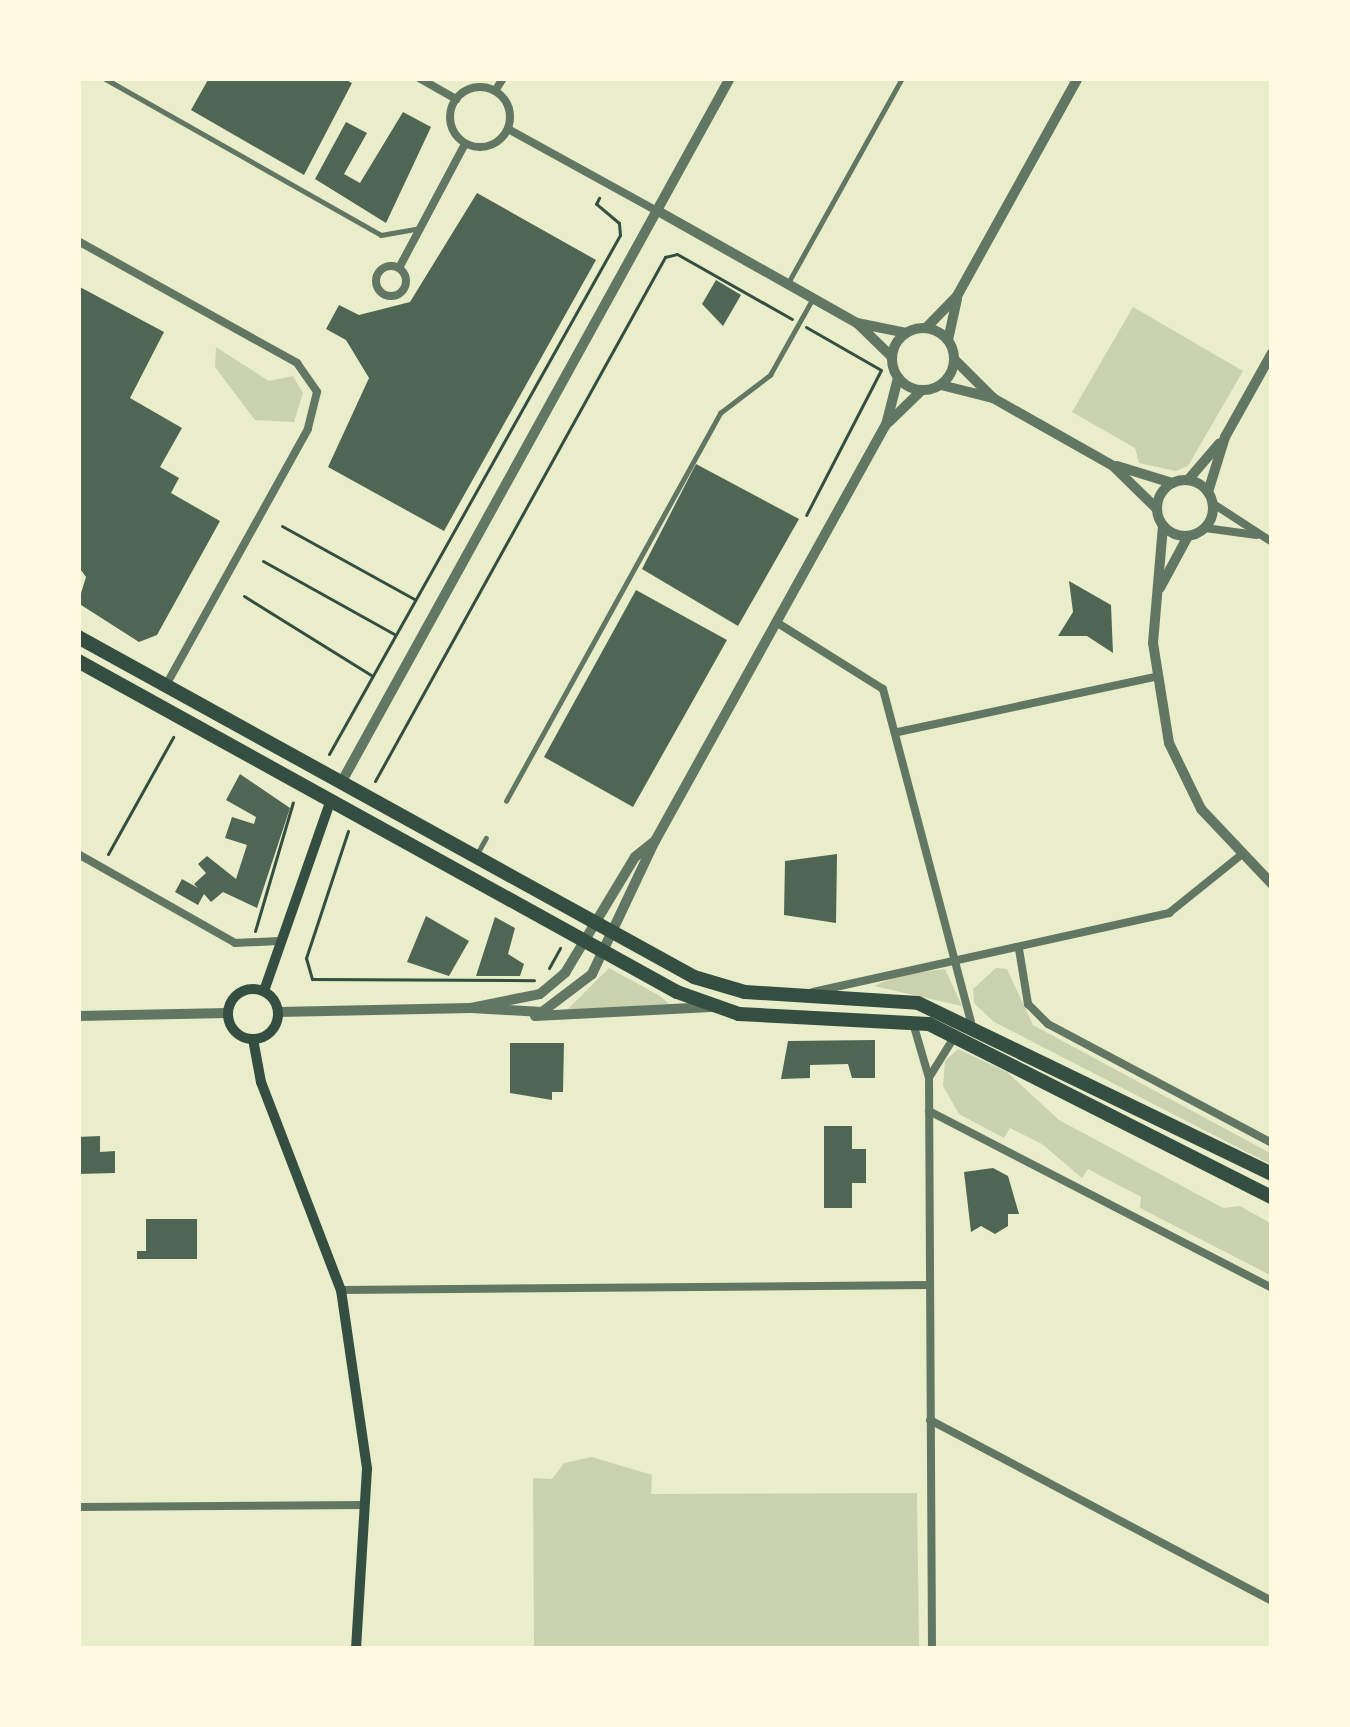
<!DOCTYPE html>
<style>
body{margin:0}
#map{position:relative;width:1350px;height:1727px;overflow:hidden;background:#e9edc9;font-family:Mulish,sans-serif}
div>[style]{position:absolute}
[style*='--x']{left:calc(var(--x)*1px);top:calc(var(--y)*1px);width:calc(var(--w)*1px);rotate:calc(var(--a)*1deg)}
.green>*{inset:0;background:#cad2ad}
.building>*{inset:0;background:#4f6655}
.path>*{height:3px;margin:-1.5px;padding:0 1.5px;transform-origin:1.5px;border-radius:1.5px;background:#344e41}
.service>*{height:4.5px;margin:-2.25px;padding:0 2.25px;transform-origin:2.25px;border-radius:2.25px;background:#617663}
.minor>*{height:8px;margin:-4px;padding:0 4px;transform-origin:4px;border-radius:4px;background:#617663}
.minor>.ring{margin:-4px;padding:0;box-sizing:content-box;background:none;border:8px solid #617663;border-radius:50%}
.tertiary>*{height:10px;margin:-5px;padding:0 5px;transform-origin:5px;border-radius:5px;background:#617663}
.tertiary>.ring{margin:-5px;padding:0;box-sizing:content-box;background:none;border:10px solid #617663;border-radius:50%}
.secondary>*{height:10px;margin:-5px;padding:0 5px;transform-origin:5px;border-radius:5px;background:#344e41}
.secondary>.ring{margin:-5px;padding:0;box-sizing:content-box;background:none;border:10px solid #344e41;border-radius:50%}
.trunk>*{height:14px;margin:-7px;padding:0 7px;transform-origin:7px;border-radius:7px;background:#344e41}
span{translate:-50% -50%;white-space:nowrap;text-align:center;line-height:1.15;-webkit-text-stroke:9px #fefae0;paint-order:stroke}
.frame{position:absolute;inset:0;border:81px solid #fefae0;pointer-events:none}
</style>
<div id="map">
<div class="green">
<div style="clip-path:polygon(1133px 307px,1243px 371px,1188px 466px,1176px 471px,1139px 463px,1135px 448px,1072px 412px)"></div>
<div style="clip-path:polygon(216px 347px,269px 381px,293px 376px,303px 393px,294px 422px,255px 420px,215px 367px)"></div>
<div style="clip-path:polygon(609px 968px,660px 996px,669px 1004px,566px 1011px)"></div>
<div style="clip-path:polygon(996px 968px,1007px 969px,1033px 1025px,1272px 1154px,1272px 1165px,994px 1022px,974px 1003px,973px 989px)"></div>
<div style="clip-path:polygon(945px 969px,962px 1006px,874px 986px,902px 974px)"></div>
<div style="clip-path:polygon(958px 1049px,1007px 1072px,1059px 1120px,1223px 1208px,1240px 1206px,1272px 1224px,1272px 1276px,1140px 1208px,1141px 1197px,1088px 1169px,1082px 1178px,1042px 1144px,1010px 1128px,1004px 1138px,959px 1114px,943px 1086px,945px 1061px)"></div>
<div style="clip-path:polygon(592px 1457px,652px 1475px,651px 1494px,917px 1493px,919px 1649px,534px 1649px,533px 1478px,552px 1479px,564px 1463px)"></div>
</div>
<div class="building">
<div style="clip-path:polygon(209px 78px,342px 78px,352px 83px,304px 175px,191px 110px)"></div>
<div style="clip-path:polygon(403px 112px,431px 127px,386px 223px,315px 179px,346px 122px,367px 133px,344px 174px,360px 183px)"></div>
<div style="clip-path:polygon(477px 193px,596px 260px,444px 531px,328px 467px,369px 378px,346px 340px,326px 329px,339px 305px,359px 315px,410px 302px)"></div>
<div style="clip-path:polygon(716px 280px,741px 295px,723px 326px,702px 304px)"></div>
<div style="clip-path:polygon(78px 286px,164px 332px,130px 398px,182px 428px,160px 467px,179px 478px,171px 493px,220px 521px,157px 635px,139px 642px,78px 603px,86px 577px,78px 566px)"></div>
<div style="clip-path:polygon(696px 464px,799px 519px,738px 626px,642px 569px)"></div>
<div style="clip-path:polygon(1069px 581px,1111px 605px,1113px 653px,1087px 636px,1058px 636px,1073px 612px)"></div>
<div style="clip-path:polygon(636px 590px,727px 640px,633px 807px,544px 757px)"></div>
<div style="clip-path:polygon(240px 774px,290px 808px,257px 908px,223px 892px,211px 902px,204px 894px,198px 905px,175px 892px,182px 879px,198px 888px,194px 884px,206px 873px,198px 864px,207px 856px,236px 879px,247px 845px,225px 838px,232px 817px,254px 824px,256px 817px,226px 800px)"></div>
<div style="clip-path:polygon(837px 854px,836px 923px,784px 915px,785px 861px)"></div>
<div style="clip-path:polygon(426px 916px,469px 941px,449px 976px,407px 962px)"></div>
<div style="clip-path:polygon(495px 917px,515px 928px,508px 954px,524px 964px,520px 976px,476px 976px)"></div>
<div style="clip-path:polygon(875px 1040px,875px 1078px,852px 1078px,848px 1064px,810px 1065px,810px 1078px,781px 1079px,788px 1041px)"></div>
<div style="clip-path:polygon(510px 1043px,564px 1043px,563px 1092px,552px 1092px,552px 1100px,510px 1093px)"></div>
<div style="clip-path:polygon(824px 1126px,852px 1126px,852px 1149px,866px 1149px,866px 1183px,852px 1183px,852px 1208px,824px 1208px)"></div>
<div style="clip-path:polygon(100px 1136px,100px 1152px,115px 1151px,115px 1173px,78px 1174px,78px 1137px)"></div>
<div style="clip-path:polygon(993px 1168px,1008px 1176px,1019px 1214px,1008px 1214px,1008px 1226px,995px 1234px,981px 1226px,971px 1232px,964px 1172px)"></div>
<div style="clip-path:polygon(146px 1219px,197px 1219px,197px 1259px,137px 1259px,137px 1251px,146px 1251px)"></div>
</div>
<div class="path">
<div style="--x:806;--y:327;--w:86;--a:29.8"></div>
<div style="--x:881;--y:370;--w:163;--a:117.3"></div>
<div style="--x:282;--y:526;--w:151;--a:28.9"></div>
<div style="--x:263;--y:561;--w:150;--a:29.1"></div>
<div style="--x:244;--y:596;--w:150;--a:31.9"></div>
<div style="--x:329;--y:754;--w:595;--a:-60.72"></div>
<div style="--x:620;--y:235;--w:12;--a:-95"></div>
<div style="--x:619;--y:223;--w:30;--a:-140"></div>
<div style="--x:596;--y:204;--w:7;--a:-63"></div>
<div style="--x:375;--y:781;--w:599;--a:-61.04"></div>
<div style="--x:665;--y:257;--w:12;--a:-14"></div>
<div style="--x:677;--y:254;--w:132;--a:29.5"></div>
<div style="--x:348;--y:831;--w:134;--a:108.3"></div>
<div style="--x:306;--y:958;--w:22;--a:74"></div>
<div style="--x:312;--y:979;--w:222;--a:0.3"></div>
<div style="--x:108;--y:854;--w:134;--a:-60.9"></div>
<div style="--x:255;--y:931;--w:134;--a:-73.6"></div>
<div style="--x:549;--y:968;--w:23;--a:-61"></div>
</div>
<div class="service">
<div style="--x:104;--y:78;--w:318;--a:29.5"></div>
<div style="--x:381;--y:235;--w:40;--a:-10"></div>
<div style="--x:788;--y:283;--w:235;--a:-60.9"></div>
<div style="--x:506;--y:801;--w:443;--a:-61.1"></div>
<div style="--x:720;--y:413;--w:63;--a:-37.2"></div>
<div style="--x:770;--y:375;--w:88;--a:-60.8"></div>
<div style="--x:477;--y:854;--w:18;--a:-61"></div>
</div>
<div class="minor">
<div style="--x:419;--y:78;--w:43;--a:29.6"></div>
<div class="ring" style="left:450px;top:87px;width:52px;height:52px"></div>
<div style="--x:495;--y:91;--w:15;--a:-58"></div>
<div style="--x:508;--y:129;--w:170;--a:28.8"></div>
<div style="--x:78;--y:241;--w:251;--a:29.1"></div>
<div style="--x:297;--y:363;--w:35;--a:55"></div>
<div style="--x:317;--y:392;--w:38;--a:104"></div>
<div style="--x:308;--y:429;--w:293;--a:119"></div>
<div class="ring" style="left:376px;top:266px;width:22px;height:22px"></div>
<div style="--x:399;--y:268;--w:140;--a:-62"></div>
<div style="--x:1212;--y:503;--w:72;--a:33"></div>
<div style="--x:1205;--y:528;--w:52;--a:7.7"></div>
<div style="--x:776;--y:622;--w:126;--a:32.1"></div>
<div style="--x:883;--y:689;--w:344;--a:75.2"></div>
<div style="--x:898;--y:732;--w:263;--a:-12.1"></div>
<div style="--x:78;--y:854;--w:180;--a:29.5"></div>
<div style="--x:235;--y:943;--w:44;--a:-2.6"></div>
<div style="--x:1019;--y:949;--w:56;--a:80.7"></div>
<div style="--x:1028;--y:1004;--w:28;--a:45"></div>
<div style="--x:1048;--y:1024;--w:254;--a:28"></div>
<div style="--x:813;--y:992;--w:365;--a:-12.5"></div>
<div style="--x:1169;--y:913;--w:91;--a:-38.8"></div>
<div style="--x:913;--y:1023;--w:57;--a:73.8"></div>
<div style="--x:929;--y:1078;--w:571;--a:89.7"></div>
<div style="--x:930;--y:1076;--w:44;--a:-58.1"></div>
<div style="--x:929;--y:1111;--w:386;--a:27.3"></div>
<div style="--x:341;--y:1290;--w:589;--a:-0.49"></div>
<div style="--x:930;--y:1420;--w:387;--a:27.9"></div>
<div style="--x:78;--y:1507;--w:286;--a:-0.4"></div>
</div>
<div class="tertiary">
<div style="--x:658;--y:211;--w:228;--a:29.4"></div>
<div style="--x:857;--y:323;--w:49;--a:44.2"></div>
<div style="--x:857;--y:323;--w:50;--a:11.5"></div>
<div class="ring" style="left:892px;top:328px;width:52px;height:52px"></div>
<div style="--x:926;--y:328;--w:45;--a:-45.9"></div>
<div style="--x:957;--y:296;--w:249;--a:-61"></div>
<div style="--x:948;--y:340;--w:42;--a:-77.6"></div>
<div style="--x:954;--y:359;--w:55;--a:45"></div>
<div style="--x:941;--y:385;--w:54;--a:14"></div>
<div style="--x:993;--y:398;--w:138;--a:29.5"></div>
<div style="--x:1113;--y:466;--w:60;--a:44.3"></div>
<div style="--x:889;--y:422;--w:45;--a:-44.1"></div>
<div style="--x:1117;--y:466;--w:58;--a:17.2"></div>
<div class="ring" style="left:1157px;top:480px;width:46px;height:46px"></div>
<div style="--x:1188;--y:480;--w:48;--a:-49.3"></div>
<div style="--x:1208;--y:492;--w:58;--a:-72.8"></div>
<div style="--x:1225;--y:437;--w:96;--a:-60.8"></div>
<div style="--x:1163;--y:526;--w:117;--a:94.9"></div>
<div style="--x:1153;--y:643;--w:101;--a:80.9"></div>
<div style="--x:1169;--y:743;--w:73;--a:64.1"></div>
<div style="--x:1201;--y:809;--w:103;--a:46.6"></div>
<div style="--x:1160;--y:588;--w:59;--a:-61.7"></div>
<div style="--x:341;--y:783;--w:805;--a:-61.11"></div>
<div style="--x:471;--y:1008;--w:71;--a:3.2"></div>
<div style="--x:542;--y:1012;--w:63;--a:-37.2"></div>
<div style="--x:592;--y:974;--w:147;--a:-64.7"></div>
<div style="--x:655;--y:841;--w:476;--a:-61"></div>
<div style="--x:886;--y:425;--w:49;--a:-75.7"></div>
<div style="--x:278;--y:1012;--w:193;--a:-1.2"></div>
<div style="--x:471;--y:1008;--w:70;--a:-11.5"></div>
<div style="--x:540;--y:994;--w:33;--a:-40"></div>
<div style="--x:565;--y:973;--w:135;--a:-58.9"></div>
<div style="--x:635;--y:857;--w:26;--a:-39"></div>
<div style="--x:78;--y:1016;--w:150;--a:-1.1"></div>
<div style="--x:535;--y:1016;--w:176;--a:-2.9"></div>
</div>
<div class="secondary">
<div class="ring" style="left:228px;top:989px;width:40px;height:40px"></div>
<div style="--x:264;--y:991;--w:199;--a:-70.7"></div>
<div style="--x:253;--y:1039;--w:44;--a:79.5"></div>
<div style="--x:261;--y:1082;--w:223;--a:69"></div>
<div style="--x:341;--y:1290;--w:181;--a:81.7"></div>
<div style="--x:367;--y:1469;--w:180;--a:93.5"></div>
</div>
<div class="trunk">
<div style="--x:78;--y:637;--w:704;--a:28.9"></div>
<div style="--x:694;--y:977;--w:53;--a:16.4"></div>
<div style="--x:745;--y:992;--w:173;--a:3.6"></div>
<div style="--x:918;--y:1003;--w:393;--a:25.8"></div>
<div style="--x:78;--y:661;--w:684;--a:28.92"></div>
<div style="--x:677;--y:992;--w:66;--a:19.5"></div>
<div style="--x:739;--y:1014;--w:190;--a:3"></div>
<div style="--x:929;--y:1024;--w:384;--a:26.8"></div>
</div>
<div class="frame"></div>
</div>
